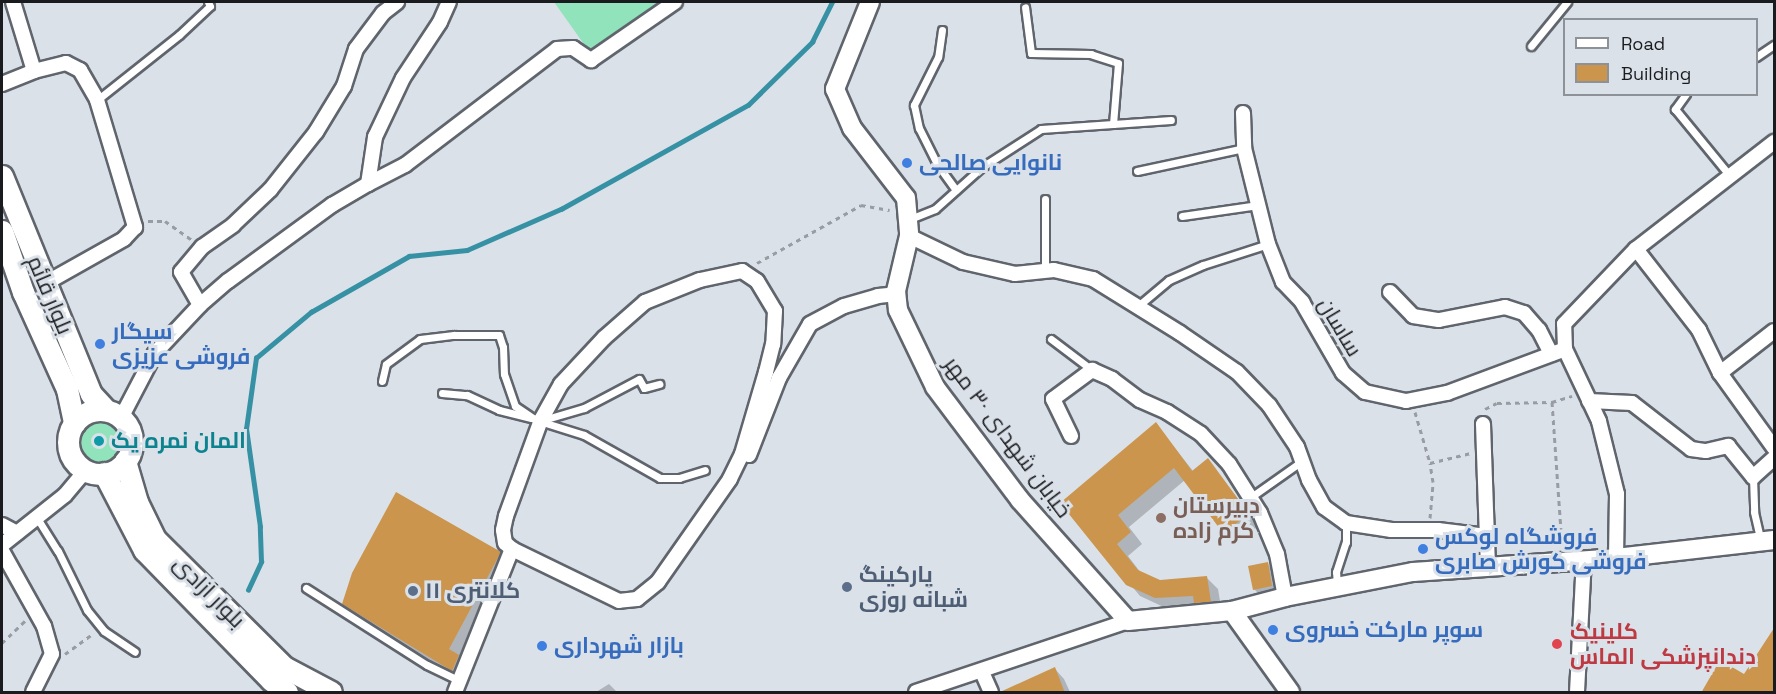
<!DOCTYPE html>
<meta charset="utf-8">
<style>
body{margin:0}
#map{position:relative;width:1776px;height:694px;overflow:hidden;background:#dbe1e9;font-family:"Space Grotesk",Cairo,sans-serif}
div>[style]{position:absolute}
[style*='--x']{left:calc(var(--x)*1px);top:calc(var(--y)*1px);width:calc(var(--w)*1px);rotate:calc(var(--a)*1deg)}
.green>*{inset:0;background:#90e3bb}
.round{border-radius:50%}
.shadow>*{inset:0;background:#0003}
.stream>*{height:4.5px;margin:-2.25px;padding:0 2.25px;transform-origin:2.25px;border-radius:2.25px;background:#3791a4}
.building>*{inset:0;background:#cb954d}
.path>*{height:3px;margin-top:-1.5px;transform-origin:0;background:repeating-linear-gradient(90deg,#989da3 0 4.5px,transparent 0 9px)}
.roads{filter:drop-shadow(2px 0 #60656d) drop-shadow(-2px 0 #60656d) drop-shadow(0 2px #60656d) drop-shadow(0 -2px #60656d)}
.lane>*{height:7px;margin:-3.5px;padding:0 3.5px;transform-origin:3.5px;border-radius:3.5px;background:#fff}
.street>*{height:14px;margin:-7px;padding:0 7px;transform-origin:7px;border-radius:7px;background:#fff}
.secondary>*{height:18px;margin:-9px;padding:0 9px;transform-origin:9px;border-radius:9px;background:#fff}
.primary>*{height:21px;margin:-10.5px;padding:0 10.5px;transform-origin:10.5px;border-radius:10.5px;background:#fff}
.primary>.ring{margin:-10.5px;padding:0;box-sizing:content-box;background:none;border:21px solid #fff;border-radius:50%}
.dots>*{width:16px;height:16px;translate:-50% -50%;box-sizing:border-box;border:3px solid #dbe1e9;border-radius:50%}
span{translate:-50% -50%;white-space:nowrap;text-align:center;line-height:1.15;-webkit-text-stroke:6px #dbe1e9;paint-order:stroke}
.shop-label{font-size:22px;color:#366cbe;font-weight:700}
.left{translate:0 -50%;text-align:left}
.street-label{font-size:22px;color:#191b1e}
.culture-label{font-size:22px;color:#0d838f;font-weight:700}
.education-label{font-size:22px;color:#785e54;font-weight:700}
.service-label{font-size:22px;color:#4e5e75;font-weight:700}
.health-label{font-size:22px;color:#be3a42;font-weight:700}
.frame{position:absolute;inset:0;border:3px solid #191b1e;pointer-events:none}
.legend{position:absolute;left:1563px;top:18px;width:195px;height:78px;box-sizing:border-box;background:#dbe1e9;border:2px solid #8d9298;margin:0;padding:8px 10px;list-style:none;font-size:18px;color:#191b1e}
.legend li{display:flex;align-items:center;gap:12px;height:30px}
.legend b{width:30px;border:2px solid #8d9298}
</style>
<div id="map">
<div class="green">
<div style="clip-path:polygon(554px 2px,667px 2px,591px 54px)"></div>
<div class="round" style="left:74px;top:415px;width:52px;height:52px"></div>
</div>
<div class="shadow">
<div style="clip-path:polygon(1156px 424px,1193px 471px,1208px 460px,1259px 526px,1235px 543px,1185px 480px,1129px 527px,1142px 544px,1128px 556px,1141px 573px,1160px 581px,1207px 578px,1218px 589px,1222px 613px,1168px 609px,1140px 596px,1062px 503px)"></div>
<div style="clip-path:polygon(396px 494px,497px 550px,513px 565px,462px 660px,465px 682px,356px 616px,343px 604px)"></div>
<div style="clip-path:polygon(1268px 564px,1274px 570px,1278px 592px,1260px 595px,1254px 589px)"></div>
<div style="clip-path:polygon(1774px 631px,1774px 692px,1702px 692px,1744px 676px)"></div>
<div style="clip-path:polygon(1055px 669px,1064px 679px,1070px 692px,1002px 692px)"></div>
<div style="clip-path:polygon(609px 684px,617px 692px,596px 692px)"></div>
</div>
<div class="stream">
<div style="--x:248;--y:590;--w:31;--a:-65"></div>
<div style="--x:261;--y:562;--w:35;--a:-92"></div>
<div style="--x:260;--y:527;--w:99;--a:-98.1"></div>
<div style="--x:246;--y:429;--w:72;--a:-82"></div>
<div style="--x:256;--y:358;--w:72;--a:-39.9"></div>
<div style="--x:311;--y:312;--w:113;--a:-29.7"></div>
<div style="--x:409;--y:256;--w:58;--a:-5.9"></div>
<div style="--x:467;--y:250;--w:103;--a:-23.6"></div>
<div style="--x:561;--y:209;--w:214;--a:-29.1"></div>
<div style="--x:748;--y:105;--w:90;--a:-44.5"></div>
<div style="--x:812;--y:42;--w:45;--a:-63.4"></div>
</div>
<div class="building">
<div style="clip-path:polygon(1156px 422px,1192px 471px,1208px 458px,1249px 514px,1223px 533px,1174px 468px,1118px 515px,1131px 532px,1117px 544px,1138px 570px,1160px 580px,1207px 576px,1211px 602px,1194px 603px,1193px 596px,1155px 598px,1126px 585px,1060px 503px)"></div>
<div style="clip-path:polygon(396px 492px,501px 552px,449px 649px,459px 655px,452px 671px,342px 604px,352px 573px)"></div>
<div style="clip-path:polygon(1268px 562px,1272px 586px,1253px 590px,1248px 566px)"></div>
<div style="clip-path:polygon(1774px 628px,1774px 693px,1701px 693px,1720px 660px,1744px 674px)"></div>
<div style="clip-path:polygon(1055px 667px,1065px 693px,1000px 693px,1000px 692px)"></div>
</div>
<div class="path">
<div style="--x:148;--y:221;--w:17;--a:0"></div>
<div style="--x:165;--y:221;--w:33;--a:35"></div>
<div style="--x:757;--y:263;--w:119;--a:-29.1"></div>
<div style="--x:861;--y:205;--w:29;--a:10"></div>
<div style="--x:1552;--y:402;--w:144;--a:86"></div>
<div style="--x:1485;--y:409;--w:13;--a:-27"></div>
<div style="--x:1497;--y:403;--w:55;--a:-1"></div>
<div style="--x:1552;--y:402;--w:21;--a:-17"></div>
<div style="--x:1415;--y:412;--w:53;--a:73.6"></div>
<div style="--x:1430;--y:463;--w:42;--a:-13.7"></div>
<div style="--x:1430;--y:518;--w:36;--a:-85"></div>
<div style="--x:1433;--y:482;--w:19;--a:-99"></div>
<div style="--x:2;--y:643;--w:33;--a:-44"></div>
<div style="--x:65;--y:654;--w:34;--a:-36"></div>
</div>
<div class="roads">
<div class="lane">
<div style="--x:942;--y:30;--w:27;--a:98"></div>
<div style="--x:938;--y:57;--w:54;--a:116.6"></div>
<div style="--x:914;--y:105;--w:24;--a:78"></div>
<div style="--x:919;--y:128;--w:40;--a:63.4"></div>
<div style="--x:937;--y:164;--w:32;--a:54"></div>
<div style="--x:1531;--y:46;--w:57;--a:-50.7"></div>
<div style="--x:1756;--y:57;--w:22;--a:-34"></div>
<div style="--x:1686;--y:94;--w:19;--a:126"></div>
<div style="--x:1675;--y:109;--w:87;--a:50.6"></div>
<div style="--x:97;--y:100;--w:105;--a:-38.4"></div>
<div style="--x:179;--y:35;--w:42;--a:-43.1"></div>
<div style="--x:210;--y:6;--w:4;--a:-117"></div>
<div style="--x:1113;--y:124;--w:58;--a:-3.9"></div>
<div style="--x:1137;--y:171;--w:109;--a:-12.1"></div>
<div style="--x:1045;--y:199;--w:72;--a:90"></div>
<div style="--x:1182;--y:216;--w:77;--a:-8.2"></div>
<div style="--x:910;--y:219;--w:27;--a:-22"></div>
<div style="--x:935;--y:209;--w:63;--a:-41.8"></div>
<div style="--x:982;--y:167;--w:70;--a:-32.8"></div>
<div style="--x:1041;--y:129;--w:72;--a:-4"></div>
<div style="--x:1113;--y:124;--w:61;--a:-85.3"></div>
<div style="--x:1118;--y:63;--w:28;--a:-162"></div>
<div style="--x:1091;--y:54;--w:60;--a:-179"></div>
<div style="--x:1031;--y:53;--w:46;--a:-97.4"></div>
<div style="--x:1138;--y:306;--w:40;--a:-40"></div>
<div style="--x:1169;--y:280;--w:37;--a:-24"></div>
<div style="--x:1203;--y:265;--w:68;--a:-17.9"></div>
<div style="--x:1051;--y:339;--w:51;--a:37.1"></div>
<div style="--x:382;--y:381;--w:17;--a:-77"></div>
<div style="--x:386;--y:364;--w:42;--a:-36.3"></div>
<div style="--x:420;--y:339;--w:34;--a:-7"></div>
<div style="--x:454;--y:335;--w:45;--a:0"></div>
<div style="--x:499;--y:335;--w:13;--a:72"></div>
<div style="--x:503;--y:347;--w:27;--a:88"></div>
<div style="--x:504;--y:374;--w:34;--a:71"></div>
<div style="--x:515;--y:406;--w:25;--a:34"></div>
<div style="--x:536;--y:420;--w:50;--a:17.4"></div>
<div style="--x:584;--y:435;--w:87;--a:29.5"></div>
<div style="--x:660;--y:478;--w:19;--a:0"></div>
<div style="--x:679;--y:478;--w:27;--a:-17"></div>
<div style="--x:442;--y:393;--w:25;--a:5"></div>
<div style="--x:467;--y:395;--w:35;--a:25"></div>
<div style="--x:499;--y:410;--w:33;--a:14"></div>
<div style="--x:543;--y:420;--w:43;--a:-16.3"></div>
<div style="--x:584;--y:408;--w:62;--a:-27.8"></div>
<div style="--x:639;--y:379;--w:10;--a:61"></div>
<div style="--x:644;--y:388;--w:16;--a:-15"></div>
<div style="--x:1753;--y:477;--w:35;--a:88"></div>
<div style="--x:1754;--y:512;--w:28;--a:77"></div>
<div style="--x:1251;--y:497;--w:62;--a:-35.2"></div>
<div style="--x:37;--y:518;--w:39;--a:58"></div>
<div style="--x:58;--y:551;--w:66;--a:63.8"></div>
<div style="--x:87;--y:610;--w:27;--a:51"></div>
<div style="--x:104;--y:631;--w:37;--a:34"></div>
<div style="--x:1337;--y:585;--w:13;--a:-94"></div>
<div style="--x:1336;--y:572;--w:32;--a:-72"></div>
<div style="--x:1346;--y:542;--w:19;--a:-90"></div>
<div style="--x:306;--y:588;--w:143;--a:32.5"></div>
<div style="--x:427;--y:665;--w:37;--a:26"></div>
</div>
<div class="street">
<div style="--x:34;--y:71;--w:33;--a:-14"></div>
<div style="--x:66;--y:63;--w:16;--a:27"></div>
<div style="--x:80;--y:70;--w:34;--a:60"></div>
<div style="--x:97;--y:100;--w:133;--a:73.3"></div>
<div style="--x:135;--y:227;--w:16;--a:133"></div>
<div style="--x:124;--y:239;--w:92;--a:150.6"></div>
<div style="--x:2;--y:84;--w:35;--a:-22"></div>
<div style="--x:34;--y:71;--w:72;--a:-106.9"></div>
<div style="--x:1243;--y:113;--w:35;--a:88"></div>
<div style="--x:1244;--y:148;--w:99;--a:76"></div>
<div style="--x:1268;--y:244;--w:41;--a:68.5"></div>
<div style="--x:1283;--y:282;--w:28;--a:46"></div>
<div style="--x:1302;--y:302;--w:82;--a:60"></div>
<div style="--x:1343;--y:373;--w:29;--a:41"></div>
<div style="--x:1365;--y:392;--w:42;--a:12.4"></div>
<div style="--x:1406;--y:401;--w:42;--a:-11"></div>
<div style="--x:1447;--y:393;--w:126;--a:-20.4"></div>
<div style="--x:368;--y:184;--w:42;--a:-27.2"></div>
<div style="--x:405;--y:165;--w:191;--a:-37.3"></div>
<div style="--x:557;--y:49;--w:16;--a:-4"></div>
<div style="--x:573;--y:48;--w:22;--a:34"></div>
<div style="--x:591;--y:60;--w:102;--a:-34.6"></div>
<div style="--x:909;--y:236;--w:60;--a:25.7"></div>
<div style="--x:963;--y:262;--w:53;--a:13"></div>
<div style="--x:1015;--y:274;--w:39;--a:-6"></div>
<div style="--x:1054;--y:270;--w:40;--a:13"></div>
<div style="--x:1093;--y:279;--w:102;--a:31.8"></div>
<div style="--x:1180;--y:333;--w:69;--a:34.4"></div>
<div style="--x:1237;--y:372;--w:46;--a:45.9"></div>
<div style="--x:1269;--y:405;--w:50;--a:56.3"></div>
<div style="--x:1297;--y:447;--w:35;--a:70"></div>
<div style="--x:1309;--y:480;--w:31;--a:61"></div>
<div style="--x:1324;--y:507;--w:27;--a:36"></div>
<div style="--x:1346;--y:523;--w:46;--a:8.8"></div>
<div style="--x:1391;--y:530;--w:47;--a:0"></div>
<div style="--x:1438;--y:530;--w:49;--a:7"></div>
<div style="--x:1636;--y:249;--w:103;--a:52.1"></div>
<div style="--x:1699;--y:330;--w:48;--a:64"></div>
<div style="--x:1720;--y:373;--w:68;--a:-37.9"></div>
<div style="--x:742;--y:271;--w:18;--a:34"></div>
<div style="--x:757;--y:281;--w:35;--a:59"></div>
<div style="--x:775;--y:311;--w:33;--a:93"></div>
<div style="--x:773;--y:344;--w:29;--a:104"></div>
<div style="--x:766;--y:372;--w:85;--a:106.3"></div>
<div style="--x:742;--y:454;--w:28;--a:116"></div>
<div style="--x:730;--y:479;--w:126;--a:125"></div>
<div style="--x:658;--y:582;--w:27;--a:141"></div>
<div style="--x:637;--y:599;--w:18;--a:174"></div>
<div style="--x:619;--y:601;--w:119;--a:-154.1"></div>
<div style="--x:512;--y:549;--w:9;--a:-139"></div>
<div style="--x:505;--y:543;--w:13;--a:-99"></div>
<div style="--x:503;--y:530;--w:14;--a:-78"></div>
<div style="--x:506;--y:516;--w:102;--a:-70"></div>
<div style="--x:541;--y:420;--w:41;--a:-60.9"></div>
<div style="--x:561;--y:384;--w:63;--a:-46.9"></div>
<div style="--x:604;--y:338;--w:55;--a:-41.3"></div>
<div style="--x:645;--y:302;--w:59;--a:-21.8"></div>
<div style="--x:700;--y:280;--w:43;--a:-12.1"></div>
<div style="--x:1390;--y:292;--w:33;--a:46"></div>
<div style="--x:1413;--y:316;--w:26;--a:9"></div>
<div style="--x:1439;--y:320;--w:67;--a:-11.1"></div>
<div style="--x:1505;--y:307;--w:20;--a:18"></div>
<div style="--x:1524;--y:313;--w:23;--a:49"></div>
<div style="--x:1539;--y:330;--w:27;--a:63"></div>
<div style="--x:200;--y:305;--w:38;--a:-120"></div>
<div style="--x:181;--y:272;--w:33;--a:-50"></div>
<div style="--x:202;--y:247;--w:38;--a:-35"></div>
<div style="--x:233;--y:225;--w:51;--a:-43.4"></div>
<div style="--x:270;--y:190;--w:74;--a:-51.6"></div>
<div style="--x:316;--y:132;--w:54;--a:-58.7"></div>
<div style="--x:344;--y:86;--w:39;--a:-72"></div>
<div style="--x:356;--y:49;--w:45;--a:-53.1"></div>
<div style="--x:383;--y:13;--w:18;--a:-38"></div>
<div style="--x:1720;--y:373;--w:92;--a:54.2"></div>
<div style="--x:1589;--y:401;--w:43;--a:2.7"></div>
<div style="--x:1632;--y:403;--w:75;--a:37.9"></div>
<div style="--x:1691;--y:449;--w:15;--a:8"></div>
<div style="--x:1706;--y:451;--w:23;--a:-13"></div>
<div style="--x:1728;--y:446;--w:40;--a:51"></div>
<div style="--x:1753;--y:477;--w:28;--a:-42"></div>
<div style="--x:121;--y:418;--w:73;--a:-62.4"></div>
<div style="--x:155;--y:353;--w:66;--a:-46.8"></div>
<div style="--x:200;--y:305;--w:37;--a:-41"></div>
<div style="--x:228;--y:281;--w:129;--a:-36.2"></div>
<div style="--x:332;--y:205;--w:42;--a:-30.3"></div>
<div style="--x:368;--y:184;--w:48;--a:-81.5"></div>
<div style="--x:375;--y:137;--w:65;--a:-64.6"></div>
<div style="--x:403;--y:78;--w:67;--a:-56.5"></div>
<div style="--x:440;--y:22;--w:22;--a:-66"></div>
<div style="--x:1483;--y:424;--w:142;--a:88"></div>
<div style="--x:1071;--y:436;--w:41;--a:-115.9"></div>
<div style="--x:1053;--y:399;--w:49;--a:-36.6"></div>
<div style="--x:1092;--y:370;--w:22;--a:24"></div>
<div style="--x:1112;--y:379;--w:35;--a:37"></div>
<div style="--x:1140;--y:400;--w:30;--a:24"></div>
<div style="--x:1167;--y:412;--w:40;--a:32.9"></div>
<div style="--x:1201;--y:434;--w:41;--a:47"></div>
<div style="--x:1229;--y:464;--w:58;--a:57.7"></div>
<div style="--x:1260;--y:513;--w:44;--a:67.5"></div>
<div style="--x:1277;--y:554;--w:44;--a:79.5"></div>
<div style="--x:749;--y:455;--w:83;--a:-68.7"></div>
<div style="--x:779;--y:378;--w:62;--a:-60.1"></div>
<div style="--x:810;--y:324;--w:38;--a:-28"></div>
<div style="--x:844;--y:306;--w:35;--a:-16"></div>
<div style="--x:878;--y:296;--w:18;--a:-6"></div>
<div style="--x:2;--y:525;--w:17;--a:28"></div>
<div style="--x:2;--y:545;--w:80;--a:-38.4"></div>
<div style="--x:65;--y:495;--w:33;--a:-50"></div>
<div style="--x:2;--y:551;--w:86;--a:60.8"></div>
<div style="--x:44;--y:626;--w:29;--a:74"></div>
<div style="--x:52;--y:654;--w:42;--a:116.6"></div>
<div style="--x:1616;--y:558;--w:64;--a:-89.1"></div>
<div style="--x:1617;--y:494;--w:75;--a:-103.9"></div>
<div style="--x:1599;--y:421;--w:80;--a:-115.3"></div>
<div style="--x:1565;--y:349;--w:25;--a:-92"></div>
<div style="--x:1564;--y:324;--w:104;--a:-46.2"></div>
<div style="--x:1636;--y:249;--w:175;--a:-37.8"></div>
<div style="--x:982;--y:672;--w:22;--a:66"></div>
<div style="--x:455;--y:692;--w:154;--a:-68.3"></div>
<div style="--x:916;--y:692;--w:224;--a:-18.5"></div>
<div style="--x:1577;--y:692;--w:132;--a:-87"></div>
</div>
<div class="secondary">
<div style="--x:870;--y:2;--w:94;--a:111.9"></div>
<div style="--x:835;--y:89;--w:43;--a:66.4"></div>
<div style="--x:852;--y:128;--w:88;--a:52.4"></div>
<div style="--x:906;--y:198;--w:38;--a:85"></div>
<div style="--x:909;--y:236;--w:57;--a:103.3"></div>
<div style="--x:896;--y:291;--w:19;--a:84"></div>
<div style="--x:898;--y:310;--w:85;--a:64.3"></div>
<div style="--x:935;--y:387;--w:141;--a:53"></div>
<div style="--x:1020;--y:500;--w:162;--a:48.2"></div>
<div style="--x:1128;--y:621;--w:104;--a:-5.5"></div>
<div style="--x:1232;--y:611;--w:55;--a:-14.8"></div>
<div style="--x:1285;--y:597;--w:130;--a:-11.1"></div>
<div style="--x:1413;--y:572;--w:203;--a:-3.9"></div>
<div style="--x:1616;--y:558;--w:159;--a:-6.5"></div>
<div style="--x:1232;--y:611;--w:100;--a:54.4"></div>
</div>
<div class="primary">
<div style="--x:2;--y:176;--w:235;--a:67.8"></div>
<div style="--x:91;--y:394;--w:22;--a:47"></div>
<div style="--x:2;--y:231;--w:65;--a:71"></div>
<div style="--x:23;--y:292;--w:107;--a:65.6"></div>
<div style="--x:67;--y:389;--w:35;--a:78"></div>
<div class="ring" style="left:68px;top:410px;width:43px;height:43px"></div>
<div style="--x:125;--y:461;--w:43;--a:73.7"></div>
<div style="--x:137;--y:502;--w:41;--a:64.1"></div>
<div style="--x:155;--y:539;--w:182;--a:44.8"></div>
<div style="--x:284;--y:667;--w:53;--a:28"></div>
<div style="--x:104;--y:473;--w:87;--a:62.5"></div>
<div style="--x:144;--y:550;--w:182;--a:45.7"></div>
<div style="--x:271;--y:680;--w:20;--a:37"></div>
</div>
</div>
<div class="dots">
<div style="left:907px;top:163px;background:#3f7fe0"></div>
<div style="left:100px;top:344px;background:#3f7fe0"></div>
<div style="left:99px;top:441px;background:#0f9aa8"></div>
<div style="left:1161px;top:518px;background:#8d6e63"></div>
<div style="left:1423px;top:549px;background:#3f7fe0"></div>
<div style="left:847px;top:587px;background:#5c6f8a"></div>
<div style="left:413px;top:591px;background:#5c6f8a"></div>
<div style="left:1273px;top:630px;background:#3f7fe0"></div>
<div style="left:1557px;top:644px;background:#e0444e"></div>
<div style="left:542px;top:646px;background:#3f7fe0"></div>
</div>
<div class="shop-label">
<span class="left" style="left:919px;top:163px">نانوایی صالحی</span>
<span class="left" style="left:112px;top:344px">سیگار<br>فروشی عزیزی</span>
<span class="left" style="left:1435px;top:549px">فروشگاه لوکس<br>فروشی کورش صابری</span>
<span class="left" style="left:1285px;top:630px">سوپر مارکت خسروی</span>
<span class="left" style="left:554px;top:646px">بازار شهرداری</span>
</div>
<div class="street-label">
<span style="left:50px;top:295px;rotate:67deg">بلوار قائم</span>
<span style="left:1340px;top:327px;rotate:59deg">ساسان</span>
<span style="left:1008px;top:437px;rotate:53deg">خیابان شهدای ۳۰ مهر</span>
<span style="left:209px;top:592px;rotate:45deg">بلوار آزادی</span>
</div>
<div class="culture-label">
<span class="left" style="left:111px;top:441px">المان نمره یک</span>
</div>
<div class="education-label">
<span class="left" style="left:1173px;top:518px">دبیرستان<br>کرم زاده</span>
</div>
<div class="service-label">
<span class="left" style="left:859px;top:587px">پارکینگ<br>شبانه روزی</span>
<span class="left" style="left:425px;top:591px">کلانتری ۱۱</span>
</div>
<div class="health-label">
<span class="left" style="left:1570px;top:644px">کلینیک<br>دندانپزشکی الماس</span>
</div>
<div class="frame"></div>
<ul class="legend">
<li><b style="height:8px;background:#fff"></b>Road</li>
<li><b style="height:16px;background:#cb954d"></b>Building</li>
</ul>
</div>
